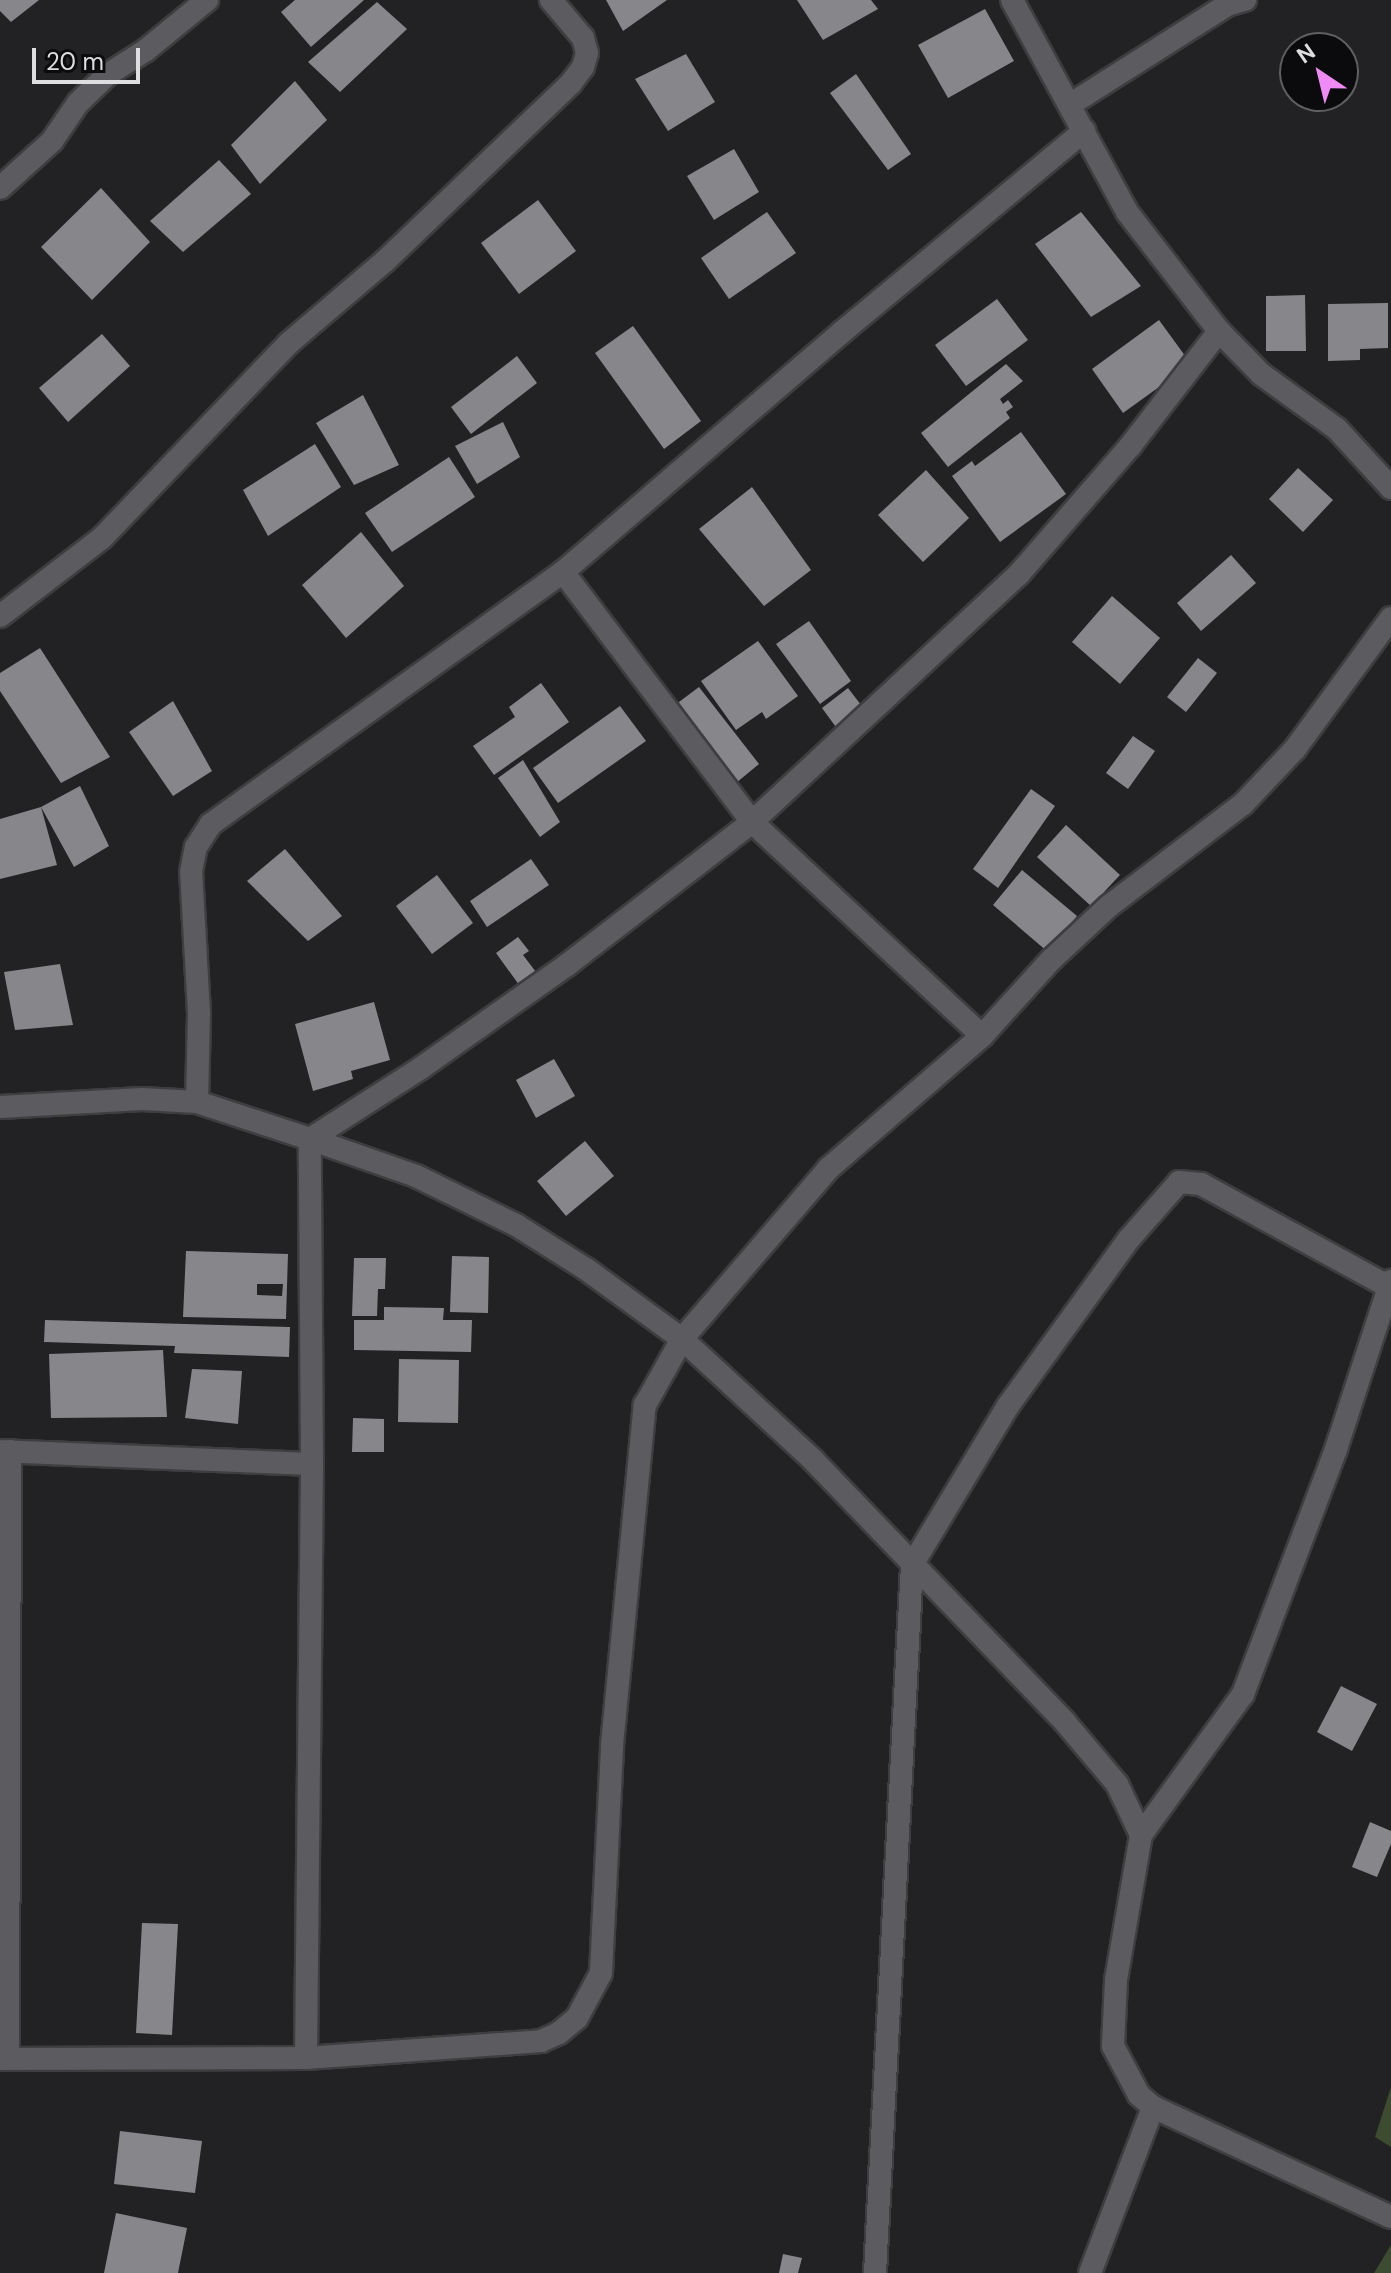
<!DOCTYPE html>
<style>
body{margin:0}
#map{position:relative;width:1391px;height:2273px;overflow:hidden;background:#222225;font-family:"DM Sans",sans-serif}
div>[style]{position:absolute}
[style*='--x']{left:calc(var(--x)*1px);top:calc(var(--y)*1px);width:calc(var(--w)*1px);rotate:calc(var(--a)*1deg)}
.green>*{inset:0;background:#3d4b30}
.building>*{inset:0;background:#87868a}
.roads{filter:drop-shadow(2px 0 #3e3e40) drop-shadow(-2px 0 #3e3e40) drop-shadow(0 2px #3e3e40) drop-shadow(0 -2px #3e3e40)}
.minor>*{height:22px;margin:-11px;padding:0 11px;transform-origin:11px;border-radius:11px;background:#5c5c60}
span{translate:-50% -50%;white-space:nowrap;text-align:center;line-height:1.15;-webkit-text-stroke:8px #0b0b0d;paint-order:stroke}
.north{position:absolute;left:1279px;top:32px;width:80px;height:80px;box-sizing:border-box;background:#0b0b0d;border:2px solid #5f5f61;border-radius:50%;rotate:325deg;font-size:22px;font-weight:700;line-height:32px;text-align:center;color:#dedee0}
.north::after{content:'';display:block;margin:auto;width:28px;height:36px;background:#f08bf6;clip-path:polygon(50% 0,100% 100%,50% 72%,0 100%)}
.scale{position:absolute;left:32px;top:48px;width:108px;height:36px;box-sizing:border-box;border:4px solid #dedee0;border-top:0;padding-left:10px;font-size:24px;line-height:28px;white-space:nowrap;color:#dedee0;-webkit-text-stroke:6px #0b0b0d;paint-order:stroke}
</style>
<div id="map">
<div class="green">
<div style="clip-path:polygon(1391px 2087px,1391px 2147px,1375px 2137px)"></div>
<div style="clip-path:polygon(1391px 2245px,1391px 2273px,1374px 2273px)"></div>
</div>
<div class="building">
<div style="clip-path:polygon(0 0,39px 0,11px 22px,0 11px)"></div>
<div style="clip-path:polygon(295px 0,364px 0,311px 47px,281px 12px)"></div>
<div style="clip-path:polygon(606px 0,667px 0,623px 31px)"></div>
<div style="clip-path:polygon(797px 0,871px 0,878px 9px,823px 40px)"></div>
<div style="clip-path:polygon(377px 2px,407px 29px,340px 92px,308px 62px)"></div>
<div style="clip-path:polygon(985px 9px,1014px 61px,948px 98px,918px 45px)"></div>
<div style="clip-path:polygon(686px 54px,715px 102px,668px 131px,635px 79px)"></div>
<div style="clip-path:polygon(856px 74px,911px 154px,888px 170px,830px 93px)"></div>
<div style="clip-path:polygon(295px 81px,327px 120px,260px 184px,231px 145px)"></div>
<div style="clip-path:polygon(734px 149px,759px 192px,714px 220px,687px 176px)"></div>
<div style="clip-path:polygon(219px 160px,251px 194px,183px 252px,150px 221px)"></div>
<div style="clip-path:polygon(101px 188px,150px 242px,92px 300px,41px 247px)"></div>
<div style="clip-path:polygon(538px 200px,576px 251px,519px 294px,481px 243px)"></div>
<div style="clip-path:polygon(767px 212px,796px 253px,729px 299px,701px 258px)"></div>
<div style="clip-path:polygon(1081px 212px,1141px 286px,1091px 317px,1035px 244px)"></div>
<div style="clip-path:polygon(1305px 295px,1306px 351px,1266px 351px,1266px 296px)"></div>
<div style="clip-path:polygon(997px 299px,1028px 340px,966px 386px,935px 345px)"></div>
<div style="clip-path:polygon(1388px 303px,1388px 348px,1360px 349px,1360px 360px,1328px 361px,1328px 304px)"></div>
<div style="clip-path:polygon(1159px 320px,1191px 364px,1123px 413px,1092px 369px)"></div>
<div style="clip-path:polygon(633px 326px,701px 421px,664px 449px,595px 353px)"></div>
<div style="clip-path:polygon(102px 334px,130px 366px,68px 422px,39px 388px)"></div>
<div style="clip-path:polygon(517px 356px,537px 383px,471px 434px,451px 407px)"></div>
<div style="clip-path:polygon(1006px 364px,1023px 381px,1000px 399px,1003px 404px,1008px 400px,1013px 407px,1006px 412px,1010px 418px,948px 467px,921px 433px)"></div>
<div style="clip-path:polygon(363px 395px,399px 465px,354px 485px,316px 423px)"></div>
<div style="clip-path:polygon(503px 422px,520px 457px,477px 484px,455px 446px)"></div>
<div style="clip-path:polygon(1021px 432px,1066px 494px,1000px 542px,952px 476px,972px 461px,975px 466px)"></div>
<div style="clip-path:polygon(315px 444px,341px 487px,268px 536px,243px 490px)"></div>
<div style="clip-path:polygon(449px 457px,475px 497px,392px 552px,365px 513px)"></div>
<div style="clip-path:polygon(1298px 468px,1333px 500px,1303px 532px,1269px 499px)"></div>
<div style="clip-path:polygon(926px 470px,969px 518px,923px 562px,878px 515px)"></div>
<div style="clip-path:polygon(752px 487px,811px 570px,764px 606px,699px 529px)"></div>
<div style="clip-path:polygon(361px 532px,404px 586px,346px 638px,302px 585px)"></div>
<div style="clip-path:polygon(1231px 555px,1256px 583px,1201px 631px,1177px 603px)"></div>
<div style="clip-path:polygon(1112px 596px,1160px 638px,1120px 684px,1072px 642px)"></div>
<div style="clip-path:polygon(809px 621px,851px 681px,820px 704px,776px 644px)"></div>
<div style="clip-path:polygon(758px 641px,798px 696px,766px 719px,762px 712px,736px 730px,701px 681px)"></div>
<div style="clip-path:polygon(40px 648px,110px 757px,61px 783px,0 691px,0 673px)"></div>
<div style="clip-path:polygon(1198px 658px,1217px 673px,1186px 712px,1167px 697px)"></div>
<div style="clip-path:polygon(541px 683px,569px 722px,494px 775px,473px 746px,515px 717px,509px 707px)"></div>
<div style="clip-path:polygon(699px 687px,759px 764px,736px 783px,675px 705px)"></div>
<div style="clip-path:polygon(848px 688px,868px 714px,841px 734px,822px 708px)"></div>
<div style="clip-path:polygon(173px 701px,212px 771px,173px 796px,129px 732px)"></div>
<div style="clip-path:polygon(620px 706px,646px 741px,558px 803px,533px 768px)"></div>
<div style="clip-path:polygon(1133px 736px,1155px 751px,1128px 789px,1106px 773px)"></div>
<div style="clip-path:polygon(523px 760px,560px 822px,540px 837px,498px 778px)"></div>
<div style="clip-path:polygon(80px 786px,109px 846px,74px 867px,41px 807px,57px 865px,0 879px,0 819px,41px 807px)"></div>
<div style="clip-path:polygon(1031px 789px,1055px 806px,998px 888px,973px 869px)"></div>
<div style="clip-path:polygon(1066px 825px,1120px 875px,1091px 906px,1037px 857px)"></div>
<div style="clip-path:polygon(285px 849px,342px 916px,308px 941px,247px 881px)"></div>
<div style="clip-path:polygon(531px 859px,549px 885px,487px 927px,470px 901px)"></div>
<div style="clip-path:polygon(1022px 870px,1077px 916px,1048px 952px,993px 905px)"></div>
<div style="clip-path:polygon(437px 875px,473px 923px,432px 954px,396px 906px)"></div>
<div style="clip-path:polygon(518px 937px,529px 951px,523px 955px,539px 976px,522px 989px,496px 953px)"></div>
<div style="clip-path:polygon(60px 964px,73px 1025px,15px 1030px,4px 972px)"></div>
<div style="clip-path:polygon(374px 1002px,390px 1060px,351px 1071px,353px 1079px,313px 1091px,295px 1024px)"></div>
<div style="clip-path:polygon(554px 1059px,575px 1096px,536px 1118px,516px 1080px)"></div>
<div style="clip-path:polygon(585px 1141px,614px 1176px,566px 1216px,537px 1181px)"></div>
<div style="clip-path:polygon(evenodd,186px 1251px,288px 1254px,286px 1319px,183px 1317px,186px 1251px,257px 1284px,283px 1284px,282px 1296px,257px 1295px,257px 1284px)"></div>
<div style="clip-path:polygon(452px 1256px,489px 1257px,488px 1313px,450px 1312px)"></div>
<div style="clip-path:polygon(354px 1258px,386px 1258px,385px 1289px,378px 1289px,377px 1316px,352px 1316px)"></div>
<div style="clip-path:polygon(384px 1307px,444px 1308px,443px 1320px,472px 1320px,471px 1352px,354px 1350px,354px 1320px,384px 1320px)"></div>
<div style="clip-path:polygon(45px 1320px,290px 1327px,289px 1357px,174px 1353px,175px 1346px,44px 1342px)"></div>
<div style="clip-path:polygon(163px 1350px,167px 1417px,51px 1418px,49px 1354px)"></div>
<div style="clip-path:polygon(399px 1359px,459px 1360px,458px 1423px,398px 1422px)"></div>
<div style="clip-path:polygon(192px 1369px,242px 1371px,238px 1424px,185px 1418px)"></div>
<div style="clip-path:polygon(353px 1418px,384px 1419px,384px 1452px,352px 1452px)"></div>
<div style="clip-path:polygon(1341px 1686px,1377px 1704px,1352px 1751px,1317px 1732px)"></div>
<div style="clip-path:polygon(1370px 1822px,1391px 1831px,1391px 1844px,1377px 1877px,1352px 1867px)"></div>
<div style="clip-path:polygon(142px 1923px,178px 1924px,172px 2035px,136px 2033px)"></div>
<div style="clip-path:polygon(120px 2131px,202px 2141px,195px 2193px,114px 2184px)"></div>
<div style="clip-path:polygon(116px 2213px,187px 2228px,178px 2273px,104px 2273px)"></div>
<div style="clip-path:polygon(783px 2254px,802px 2258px,798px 2273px,779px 2273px)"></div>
</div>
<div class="roads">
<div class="minor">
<div style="--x:1012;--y:0;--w:241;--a:61.5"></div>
<div style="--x:1127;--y:212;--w:150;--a:52.3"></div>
<div style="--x:1219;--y:331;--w:60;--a:45.7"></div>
<div style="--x:1261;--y:374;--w:94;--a:35.9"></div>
<div style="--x:1337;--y:429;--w:80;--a:47.5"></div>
<div style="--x:1071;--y:104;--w:185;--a:-32.4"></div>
<div style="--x:1227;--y:5;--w:19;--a:-16"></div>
<div style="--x:0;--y:188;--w:70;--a:-42.1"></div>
<div style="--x:52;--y:141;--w:46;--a:-55.6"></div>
<div style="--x:78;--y:103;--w:40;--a:-44"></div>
<div style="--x:107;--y:75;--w:46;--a:-32.7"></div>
<div style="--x:146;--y:50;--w:79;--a:-39.3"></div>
<div style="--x:563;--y:572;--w:313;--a:52.9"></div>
<div style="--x:752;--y:822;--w:314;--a:42.9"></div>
<div style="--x:0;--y:616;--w:128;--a:-37.4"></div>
<div style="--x:102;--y:538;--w:270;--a:-46.2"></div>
<div style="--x:289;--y:343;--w:125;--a:-40.5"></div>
<div style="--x:384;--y:262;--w:259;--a:-43.7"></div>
<div style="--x:571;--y:83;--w:20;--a:-53"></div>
<div style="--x:583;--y:67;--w:15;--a:-74"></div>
<div style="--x:587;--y:53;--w:16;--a:-105"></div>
<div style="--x:583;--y:38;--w:50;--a:-130.1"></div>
<div style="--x:197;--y:1102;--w:89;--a:-88.7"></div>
<div style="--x:199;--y:1013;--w:141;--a:-93.2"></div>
<div style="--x:191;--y:872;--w:25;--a:-79"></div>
<div style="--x:196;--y:847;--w:27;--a:-57"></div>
<div style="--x:211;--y:824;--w:433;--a:-35.6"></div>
<div style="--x:563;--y:572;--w:368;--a:-40.7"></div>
<div style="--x:842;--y:332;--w:315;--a:-39.7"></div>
<div style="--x:0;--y:1107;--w:142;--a:-3.2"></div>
<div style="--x:142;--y:1099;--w:55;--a:3.1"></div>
<div style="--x:197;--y:1102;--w:119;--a:18.1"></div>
<div style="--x:310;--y:1139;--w:112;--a:19.2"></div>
<div style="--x:416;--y:1176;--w:111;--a:26.1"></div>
<div style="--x:516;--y:1225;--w:83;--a:32.2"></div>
<div style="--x:586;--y:1269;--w:119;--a:36.1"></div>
<div style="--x:682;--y:1339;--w:178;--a:42.7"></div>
<div style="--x:813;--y:1460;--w:362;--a:46.1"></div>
<div style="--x:1064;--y:1721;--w:82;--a:49.9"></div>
<div style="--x:1117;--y:1784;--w:56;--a:64.8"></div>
<div style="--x:1141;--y:1835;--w:147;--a:99.8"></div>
<div style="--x:1116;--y:1980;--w:66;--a:92.6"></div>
<div style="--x:1113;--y:2046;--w:55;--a:62"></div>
<div style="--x:1139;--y:2095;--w:18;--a:41"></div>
<div style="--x:1153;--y:2107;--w:262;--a:24.8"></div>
<div style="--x:0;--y:1451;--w:312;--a:2.4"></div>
<div style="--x:1141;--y:1835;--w:174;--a:-54.1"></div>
<div style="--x:1243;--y:1694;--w:262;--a:-69.2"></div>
<div style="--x:1336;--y:1449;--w:177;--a:-71.9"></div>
<div style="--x:306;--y:2058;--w:594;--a:-89.42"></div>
<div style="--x:312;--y:1464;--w:325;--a:-90.4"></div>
<div style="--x:310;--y:1139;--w:132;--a:-32.6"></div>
<div style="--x:421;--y:1068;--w:179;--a:-35.2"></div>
<div style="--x:567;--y:965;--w:234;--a:-37.7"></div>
<div style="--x:752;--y:822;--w:364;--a:-42.9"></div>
<div style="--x:1019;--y:574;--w:171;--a:-49"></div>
<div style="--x:1131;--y:445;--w:144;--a:-52.3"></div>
<div style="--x:0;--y:2059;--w:306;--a:-0.2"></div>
<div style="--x:306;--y:2058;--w:236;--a:-4.1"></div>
<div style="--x:541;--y:2041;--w:20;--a:-24"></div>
<div style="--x:559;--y:2033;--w:23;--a:-40"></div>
<div style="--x:577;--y:2018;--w:51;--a:-61.9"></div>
<div style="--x:601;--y:1973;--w:228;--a:-87.2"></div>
<div style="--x:612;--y:1745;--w:342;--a:-84.5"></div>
<div style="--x:645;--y:1405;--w:76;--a:-60.7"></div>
<div style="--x:682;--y:1339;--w:224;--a:-49.3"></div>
<div style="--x:828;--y:1169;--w:203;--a:-40.8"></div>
<div style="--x:982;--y:1036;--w:103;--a:-47.8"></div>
<div style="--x:1051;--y:960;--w:79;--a:-43"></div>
<div style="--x:1109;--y:906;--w:168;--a:-37.3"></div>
<div style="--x:1243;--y:804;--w:76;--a:-46.6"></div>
<div style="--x:1295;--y:749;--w:162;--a:-53.8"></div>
<div style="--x:8;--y:2059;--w:608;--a:-89.81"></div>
<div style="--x:875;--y:2273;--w:709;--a:-87.01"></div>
<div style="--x:912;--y:1565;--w:186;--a:-58.9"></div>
<div style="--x:1008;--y:1406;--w:206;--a:-54.1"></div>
<div style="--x:1129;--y:1239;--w:76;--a:-48.7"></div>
<div style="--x:1179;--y:1182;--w:22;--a:5"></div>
<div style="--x:1201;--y:1184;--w:214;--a:28.7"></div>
<div style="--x:1090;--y:2273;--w:178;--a:-69.2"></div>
</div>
</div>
<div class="north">N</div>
<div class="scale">20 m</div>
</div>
